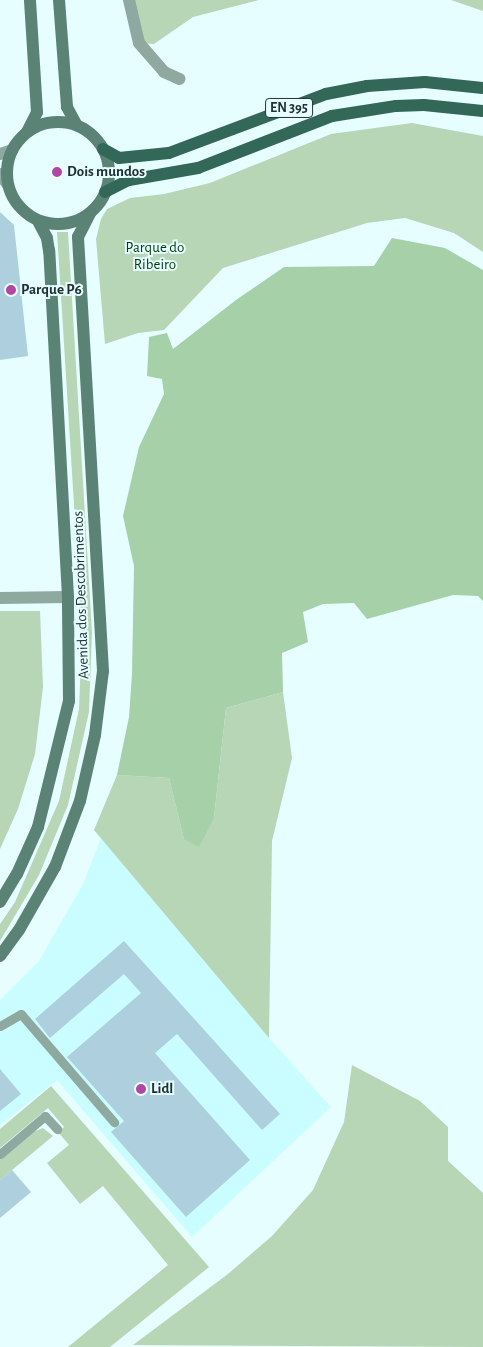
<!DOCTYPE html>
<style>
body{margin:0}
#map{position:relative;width:483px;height:1347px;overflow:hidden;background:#e6feff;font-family:"Alegreya Sans",sans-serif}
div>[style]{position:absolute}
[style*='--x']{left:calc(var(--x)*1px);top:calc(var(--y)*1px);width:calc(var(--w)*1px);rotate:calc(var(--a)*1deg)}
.built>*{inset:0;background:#cafdff}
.green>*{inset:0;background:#b6d6b6}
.forest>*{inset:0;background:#a6d0a7}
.building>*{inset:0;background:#adcfde}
.service>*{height:9px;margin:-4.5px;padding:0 4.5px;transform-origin:4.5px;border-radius:4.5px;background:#8ea9a0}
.minor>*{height:12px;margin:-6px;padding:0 6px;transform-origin:6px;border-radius:6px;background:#8ea9a0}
.tertiary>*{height:12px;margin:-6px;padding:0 6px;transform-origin:6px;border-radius:6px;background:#8ea9a0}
.secondary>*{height:12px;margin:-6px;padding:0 6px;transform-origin:6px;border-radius:6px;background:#5a8376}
.secondary>.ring{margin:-6px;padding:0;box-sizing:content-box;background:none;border:12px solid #5a8376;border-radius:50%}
.primary>*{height:12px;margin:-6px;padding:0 6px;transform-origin:6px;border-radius:6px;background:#336758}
.dots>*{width:14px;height:14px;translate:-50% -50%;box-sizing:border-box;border:2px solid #e6feff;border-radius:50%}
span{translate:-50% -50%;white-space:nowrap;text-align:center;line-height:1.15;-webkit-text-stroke:4px #e6feff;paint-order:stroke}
.shield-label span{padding:1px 4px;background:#e6feff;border:1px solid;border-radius:4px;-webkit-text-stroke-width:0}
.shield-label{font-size:14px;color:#223233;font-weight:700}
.poi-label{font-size:15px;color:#223233;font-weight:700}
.left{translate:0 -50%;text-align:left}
.park-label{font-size:15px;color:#003f0a}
.street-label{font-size:15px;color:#223233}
</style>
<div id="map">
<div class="built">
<div style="clip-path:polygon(102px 836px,269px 1038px,331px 1107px,192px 1237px,57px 1080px,0 1125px,0 1000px,39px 961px,82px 886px)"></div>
</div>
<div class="green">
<div style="clip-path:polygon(129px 0,259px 0,193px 17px,154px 44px,139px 43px)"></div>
<div style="clip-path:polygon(451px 0,483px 0,483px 11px)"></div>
<div style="clip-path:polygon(412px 123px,483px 136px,483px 252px,454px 233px,405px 218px,367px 223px,223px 268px,164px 330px,138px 333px,105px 344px,96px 239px,101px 219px,107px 209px,130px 198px,164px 194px,210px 183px,331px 134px)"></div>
<div style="clip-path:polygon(57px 232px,68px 232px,92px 632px,89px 712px,68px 805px,39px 875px,0 941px,0 924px,15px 902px,59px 801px,79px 709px,82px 633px)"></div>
<div style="clip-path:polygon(0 611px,40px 611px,43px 687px,35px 754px,18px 809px,0 849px)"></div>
<div style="clip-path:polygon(283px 692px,292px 758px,272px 841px,269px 1038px,94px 830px,117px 775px,169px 778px,184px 839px,214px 818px,226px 708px)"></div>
<div style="clip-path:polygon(352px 1065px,420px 1101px,448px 1127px,448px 1161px,483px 1193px,483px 1347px,133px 1345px,228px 1274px,272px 1236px,313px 1190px,344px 1122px)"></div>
<div style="clip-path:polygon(51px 1086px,209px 1267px,110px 1347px,68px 1347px,168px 1265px,103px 1186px,80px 1204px,47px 1163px,69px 1145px,58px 1132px,64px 1127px,48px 1108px,0 1148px,0 1129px)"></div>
<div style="clip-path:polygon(43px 1128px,53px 1136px,0 1180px,0 1159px,33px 1132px)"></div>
</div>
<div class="forest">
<div style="clip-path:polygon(392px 238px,445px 248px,483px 270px,483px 601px,478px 596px,453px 595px,367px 619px,354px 603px,323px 604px,303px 612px,308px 642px,282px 653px,283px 692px,226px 708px,214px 818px,199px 847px,184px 839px,169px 778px,117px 775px,129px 717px,132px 674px,134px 566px,123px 516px,139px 447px,164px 394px,162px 379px,147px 376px,149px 337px,167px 333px,173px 349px,236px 300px,284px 267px,374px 266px)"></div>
</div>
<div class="building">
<div style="clip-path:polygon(0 212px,14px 225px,28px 356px,0 360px)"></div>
<div style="clip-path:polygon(124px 941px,280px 1114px,262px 1130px,177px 1034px,155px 1053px,250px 1160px,186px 1217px,111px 1132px,124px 1121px,67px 1057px,141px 993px,124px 974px,50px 1038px,35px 1019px)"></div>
<div style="clip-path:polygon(0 1069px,21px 1094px,0 1111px)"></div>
<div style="clip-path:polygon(12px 1170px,31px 1192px,0 1218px,0 1180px)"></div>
</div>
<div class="service">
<div style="--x:0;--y:1026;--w:24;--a:-30"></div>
<div style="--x:21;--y:1014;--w:143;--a:49.3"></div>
<div style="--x:0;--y:1154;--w:59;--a:-40.2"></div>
<div style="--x:45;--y:1116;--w:18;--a:47"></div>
</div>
<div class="minor">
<div style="--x:129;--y:0;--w:44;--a:76.9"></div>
<div style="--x:139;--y:43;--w:38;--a:49"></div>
<div style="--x:164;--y:72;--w:17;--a:24"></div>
<div style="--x:0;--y:598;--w:68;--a:-0.8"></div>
</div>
<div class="tertiary">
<div style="--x:0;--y:154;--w:13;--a:-18"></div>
<div style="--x:0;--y:174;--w:14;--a:54"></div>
</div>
<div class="secondary">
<div style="--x:59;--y:0;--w:107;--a:85.7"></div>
<div style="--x:67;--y:107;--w:21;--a:62"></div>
<div class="ring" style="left:7px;top:122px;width:90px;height:90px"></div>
<div style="--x:27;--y:132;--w:22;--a:-63"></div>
<div style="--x:37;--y:112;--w:112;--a:-93.6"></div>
<div style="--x:0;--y:902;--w:33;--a:-59"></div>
<div style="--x:17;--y:874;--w:51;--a:-65.9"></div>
<div style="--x:38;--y:827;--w:130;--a:-76.2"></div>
<div style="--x:69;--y:701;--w:104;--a:-90.6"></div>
<div style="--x:68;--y:597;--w:347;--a:-93.1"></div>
<div style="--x:49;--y:251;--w:13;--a:-99"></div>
<div style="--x:47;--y:238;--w:19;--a:-118"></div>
<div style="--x:0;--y:956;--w:32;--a:-54"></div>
<div style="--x:19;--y:930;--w:73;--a:-60.3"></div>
<div style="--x:55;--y:867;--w:71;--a:-69.3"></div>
<div style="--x:80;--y:801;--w:68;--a:-77.2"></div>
<div style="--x:95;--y:735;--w:64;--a:-82.9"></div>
<div style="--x:103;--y:671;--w:435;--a:-93.3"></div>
<div style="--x:78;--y:237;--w:27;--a:-63"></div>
</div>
<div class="primary">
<div style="--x:103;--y:149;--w:18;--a:29"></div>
<div style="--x:119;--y:158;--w:50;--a:-5.7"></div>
<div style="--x:169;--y:153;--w:168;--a:-20.6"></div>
<div style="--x:326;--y:94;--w:42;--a:-11"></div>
<div style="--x:367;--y:86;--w:58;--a:-3.9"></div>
<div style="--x:425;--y:82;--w:58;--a:5.9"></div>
<div style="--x:105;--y:192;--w:27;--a:-27"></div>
<div style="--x:129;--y:180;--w:70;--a:-9.9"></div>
<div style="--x:198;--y:168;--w:144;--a:-21.2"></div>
<div style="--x:332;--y:116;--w:65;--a:-8.9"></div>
<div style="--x:396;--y:106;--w:28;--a:-2"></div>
<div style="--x:424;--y:105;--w:59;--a:5.8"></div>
</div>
<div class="dots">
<div style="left:57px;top:172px;background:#b345a3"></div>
<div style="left:11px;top:290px;background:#b345a3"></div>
<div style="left:141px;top:1089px;background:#b345a3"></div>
</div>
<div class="shield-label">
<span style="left:289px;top:108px">EN 395</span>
</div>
<div class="poi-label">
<span class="left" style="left:67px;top:172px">Dois mundos</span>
<span class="left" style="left:21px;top:290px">Parque P6</span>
<span class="left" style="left:151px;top:1089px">Lidl</span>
</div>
<div class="park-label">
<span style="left:155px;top:256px">Parque do<br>Ribeiro</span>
</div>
<div class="street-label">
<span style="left:81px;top:595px;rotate:-92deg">Avenida dos Descobrimentos</span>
</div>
</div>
